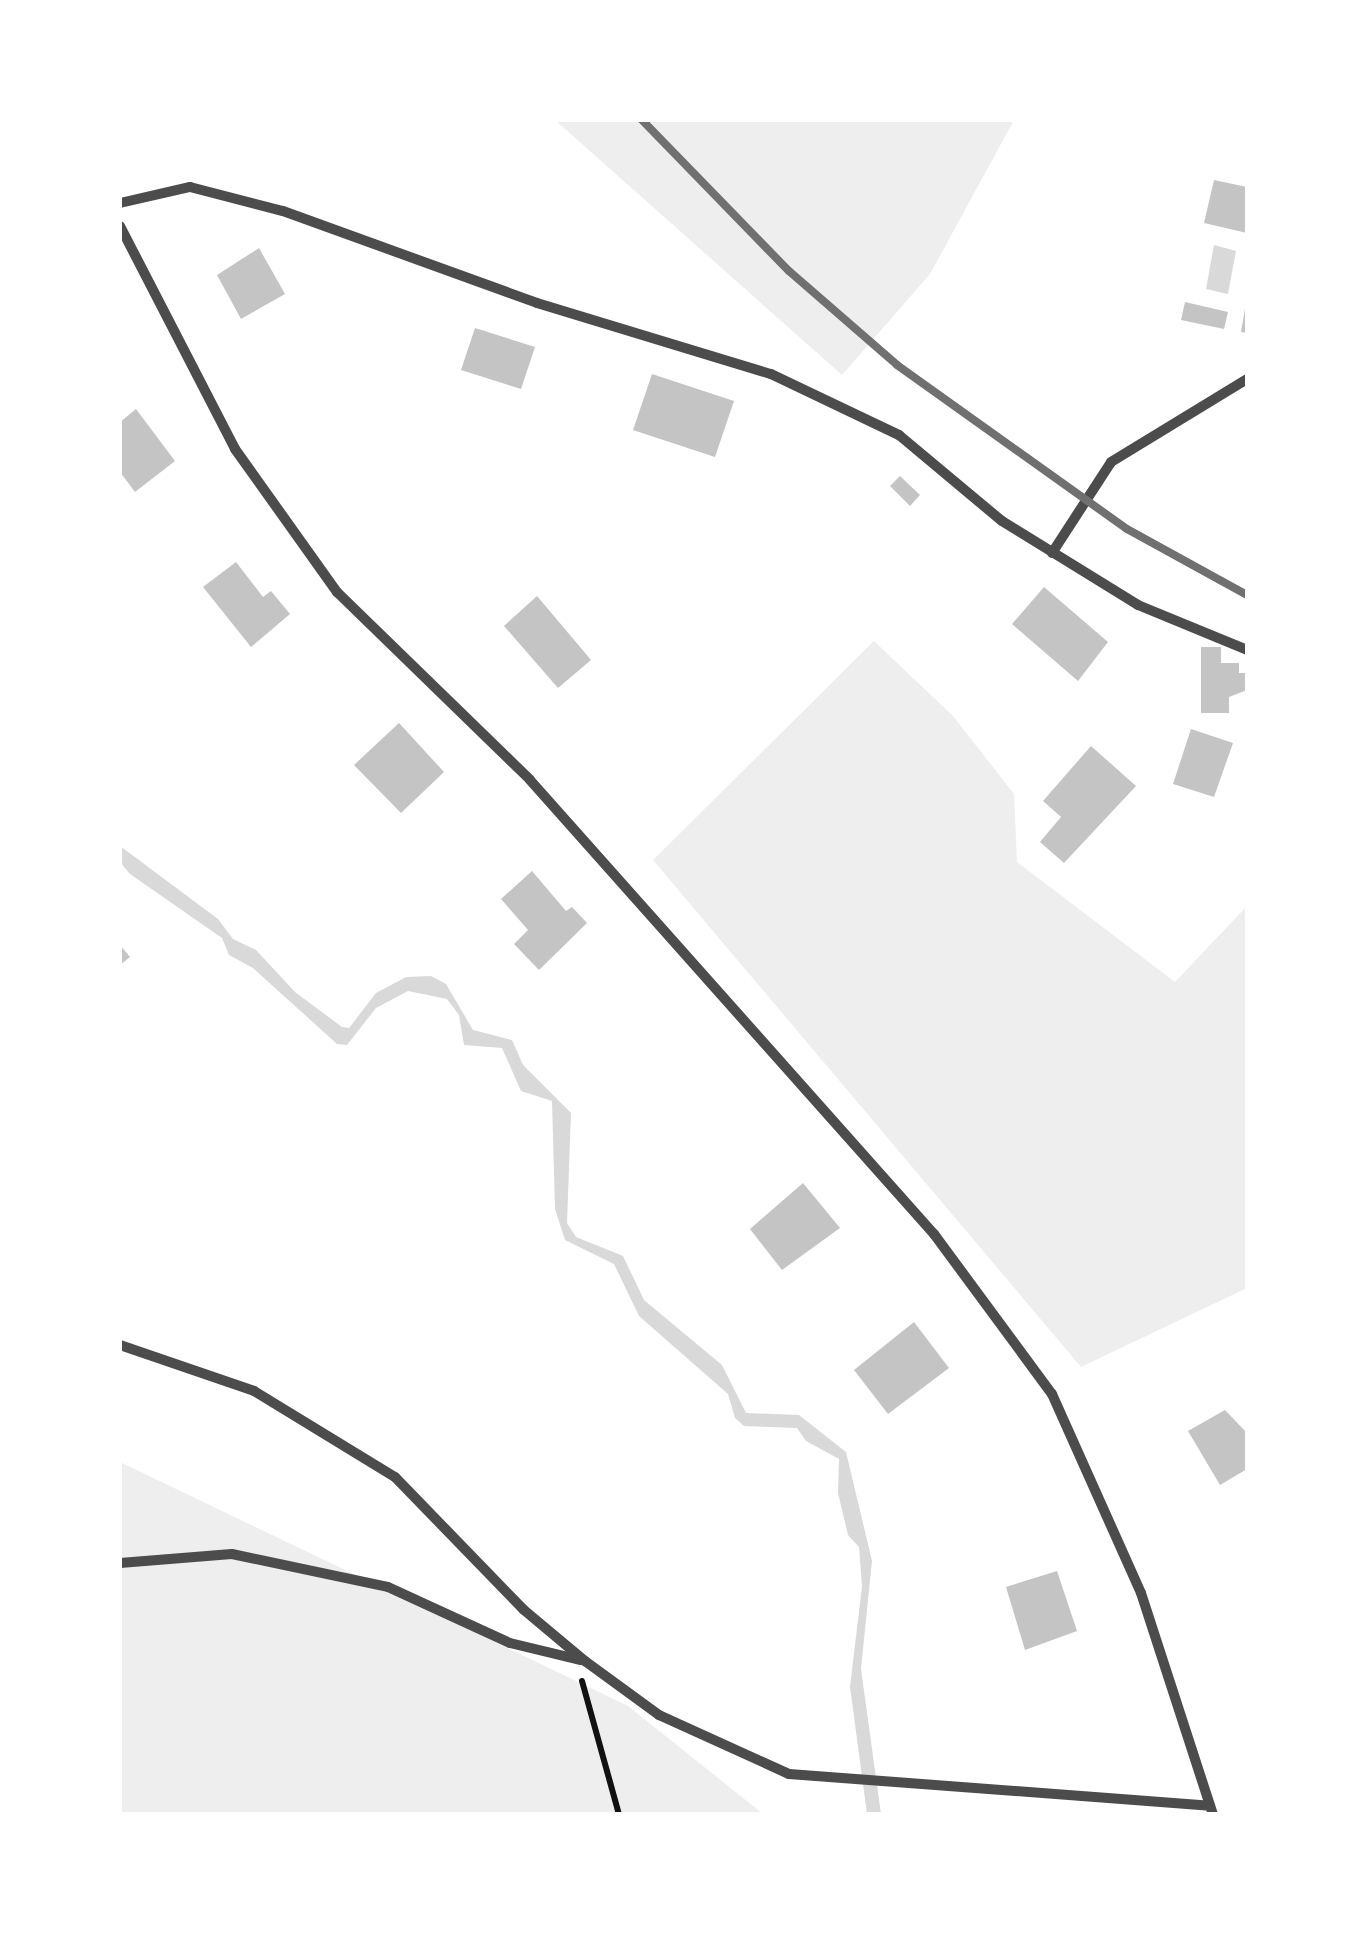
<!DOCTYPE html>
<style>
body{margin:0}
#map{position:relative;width:1367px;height:1934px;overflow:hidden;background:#fff;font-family:"Source Sans 3",sans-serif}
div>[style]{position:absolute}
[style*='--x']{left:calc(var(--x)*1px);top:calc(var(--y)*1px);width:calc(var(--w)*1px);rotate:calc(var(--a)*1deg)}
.green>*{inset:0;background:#eee}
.water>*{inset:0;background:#d9d9d9}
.building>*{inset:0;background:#c4c4c4}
.path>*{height:6px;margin:-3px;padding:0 3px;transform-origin:3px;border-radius:3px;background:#111}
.minor>*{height:10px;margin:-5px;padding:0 5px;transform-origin:5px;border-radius:5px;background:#4c4c4c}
.rail>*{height:8px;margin:-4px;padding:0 4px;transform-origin:4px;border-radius:4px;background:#707070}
span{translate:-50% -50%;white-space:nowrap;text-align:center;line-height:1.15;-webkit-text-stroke:8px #fff;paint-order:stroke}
.frame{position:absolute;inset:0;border:122px solid #fff;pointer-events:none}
</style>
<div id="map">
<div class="green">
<div style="clip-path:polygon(555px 120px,1014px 120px,930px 274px,842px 375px)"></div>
<div style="clip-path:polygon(874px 641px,953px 716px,1014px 794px,1017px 862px,1175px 982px,1247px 906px,1247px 1288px,1081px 1367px,653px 860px)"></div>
<div style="clip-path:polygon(120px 1462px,628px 1706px,763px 1814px,120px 1814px)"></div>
</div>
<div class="water">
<div style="clip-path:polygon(1214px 245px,1236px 251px,1228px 294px,1206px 289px)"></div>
<div style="clip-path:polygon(120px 846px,218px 919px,233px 939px,256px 950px,295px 992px,342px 1027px,349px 1028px,376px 993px,406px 977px,431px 976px,446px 984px,473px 1030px,512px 1040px,523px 1065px,571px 1113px,567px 1223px,576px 1237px,623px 1256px,644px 1300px,722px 1365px,746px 1413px,799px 1415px,846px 1452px,872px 1561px,861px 1669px,881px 1814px,867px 1814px,850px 1687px,862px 1586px,859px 1547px,848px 1535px,838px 1493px,839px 1459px,806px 1441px,797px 1428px,744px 1426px,735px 1418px,728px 1394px,639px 1316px,614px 1264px,565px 1240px,555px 1209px,552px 1101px,521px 1091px,502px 1048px,464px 1045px,459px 1015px,447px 999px,408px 991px,376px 1008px,347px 1045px,337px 1044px,253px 968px,229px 955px,222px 938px,130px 874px,120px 862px)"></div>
</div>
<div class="building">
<div style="clip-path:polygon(1214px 180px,1247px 187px,1247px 233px,1204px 223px)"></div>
<div style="clip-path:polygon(259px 248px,285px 294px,241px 319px,217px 275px)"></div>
<div style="clip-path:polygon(1185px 302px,1228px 312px,1224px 329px,1181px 320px)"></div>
<div style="clip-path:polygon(1245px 309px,1247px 310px,1247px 333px,1241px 332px)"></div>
<div style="clip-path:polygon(475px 328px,535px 347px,521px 389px,461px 370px)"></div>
<div style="clip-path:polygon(652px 374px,734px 401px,715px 457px,633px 430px)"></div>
<div style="clip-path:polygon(136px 409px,175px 461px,135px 492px,120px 472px,120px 422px)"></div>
<div style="clip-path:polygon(900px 476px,920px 495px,910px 506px,890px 486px)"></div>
<div style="clip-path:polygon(236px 562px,263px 597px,271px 591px,290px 614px,251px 647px,203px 587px)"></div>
<div style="clip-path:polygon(1044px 587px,1108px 642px,1078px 681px,1012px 624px)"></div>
<div style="clip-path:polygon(537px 596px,591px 660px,558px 688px,504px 626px)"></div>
<div style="clip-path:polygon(1201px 647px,1221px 647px,1221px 663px,1239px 663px,1239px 673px,1247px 673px,1247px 690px,1229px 697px,1229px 713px,1201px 713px)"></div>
<div style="clip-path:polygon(399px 723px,444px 772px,401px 813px,354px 765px)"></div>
<div style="clip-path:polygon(1191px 729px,1233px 743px,1214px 797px,1173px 784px)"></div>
<div style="clip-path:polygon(1091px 746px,1136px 786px,1064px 863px,1040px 842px,1061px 817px,1043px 801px)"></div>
<div style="clip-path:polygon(532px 871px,566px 911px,572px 907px,587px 923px,539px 970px,514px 944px,528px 930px,501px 899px)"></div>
<div style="clip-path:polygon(120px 945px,130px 957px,120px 965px)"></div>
<div style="clip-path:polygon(803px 1183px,840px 1228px,782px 1270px,750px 1229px)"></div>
<div style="clip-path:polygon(914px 1322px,949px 1368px,888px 1414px,854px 1370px)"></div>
<div style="clip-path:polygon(1225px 1410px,1247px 1433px,1247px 1469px,1220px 1485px,1188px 1431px)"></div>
<div style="clip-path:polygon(1057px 1571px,1077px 1631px,1025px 1650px,1006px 1587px)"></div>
</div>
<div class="path">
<div style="--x:582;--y:1681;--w:138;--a:74.5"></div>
</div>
<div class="minor">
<div style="--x:120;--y:203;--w:72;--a:-12.9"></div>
<div style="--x:190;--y:187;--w:96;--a:14.5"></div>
<div style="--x:283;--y:211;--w:270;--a:19.9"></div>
<div style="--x:537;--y:303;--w:245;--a:16.9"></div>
<div style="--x:771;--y:374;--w:142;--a:25.5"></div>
<div style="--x:899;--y:435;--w:134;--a:39.9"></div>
<div style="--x:1002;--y:521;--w:160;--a:31.7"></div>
<div style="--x:1138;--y:605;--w:118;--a:22.4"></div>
<div style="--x:120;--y:226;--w:251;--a:62.7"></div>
<div style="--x:235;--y:449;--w:176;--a:54.5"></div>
<div style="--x:337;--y:592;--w:269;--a:44.2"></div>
<div style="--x:530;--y:780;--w:608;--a:48.34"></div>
<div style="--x:934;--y:1234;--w:199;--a:53.6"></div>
<div style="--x:1052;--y:1394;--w:218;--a:65.9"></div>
<div style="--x:1141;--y:1593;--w:232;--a:72"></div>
<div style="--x:1052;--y:553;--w:108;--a:-57"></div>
<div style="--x:1111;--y:462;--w:159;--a:-31.4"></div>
<div style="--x:120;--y:1345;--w:142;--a:18.9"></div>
<div style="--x:254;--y:1391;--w:165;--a:31.4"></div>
<div style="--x:395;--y:1477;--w:185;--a:45.9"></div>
<div style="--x:524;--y:1610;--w:80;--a:39.9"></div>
<div style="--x:585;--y:1661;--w:92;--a:36.1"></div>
<div style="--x:659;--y:1715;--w:143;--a:24.4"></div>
<div style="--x:789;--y:1774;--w:422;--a:4.3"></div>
<div style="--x:120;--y:1563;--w:112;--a:-4.6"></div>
<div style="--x:232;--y:1554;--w:159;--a:11.9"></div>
<div style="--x:388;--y:1587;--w:134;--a:24.7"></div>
<div style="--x:510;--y:1643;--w:73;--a:13.5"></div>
</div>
<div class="rail">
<div style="--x:642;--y:120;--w:211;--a:45.8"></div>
<div style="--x:789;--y:271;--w:143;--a:41"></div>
<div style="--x:897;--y:365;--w:282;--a:35.5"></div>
<div style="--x:1127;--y:529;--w:137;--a:28.8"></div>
</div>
<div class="frame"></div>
</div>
